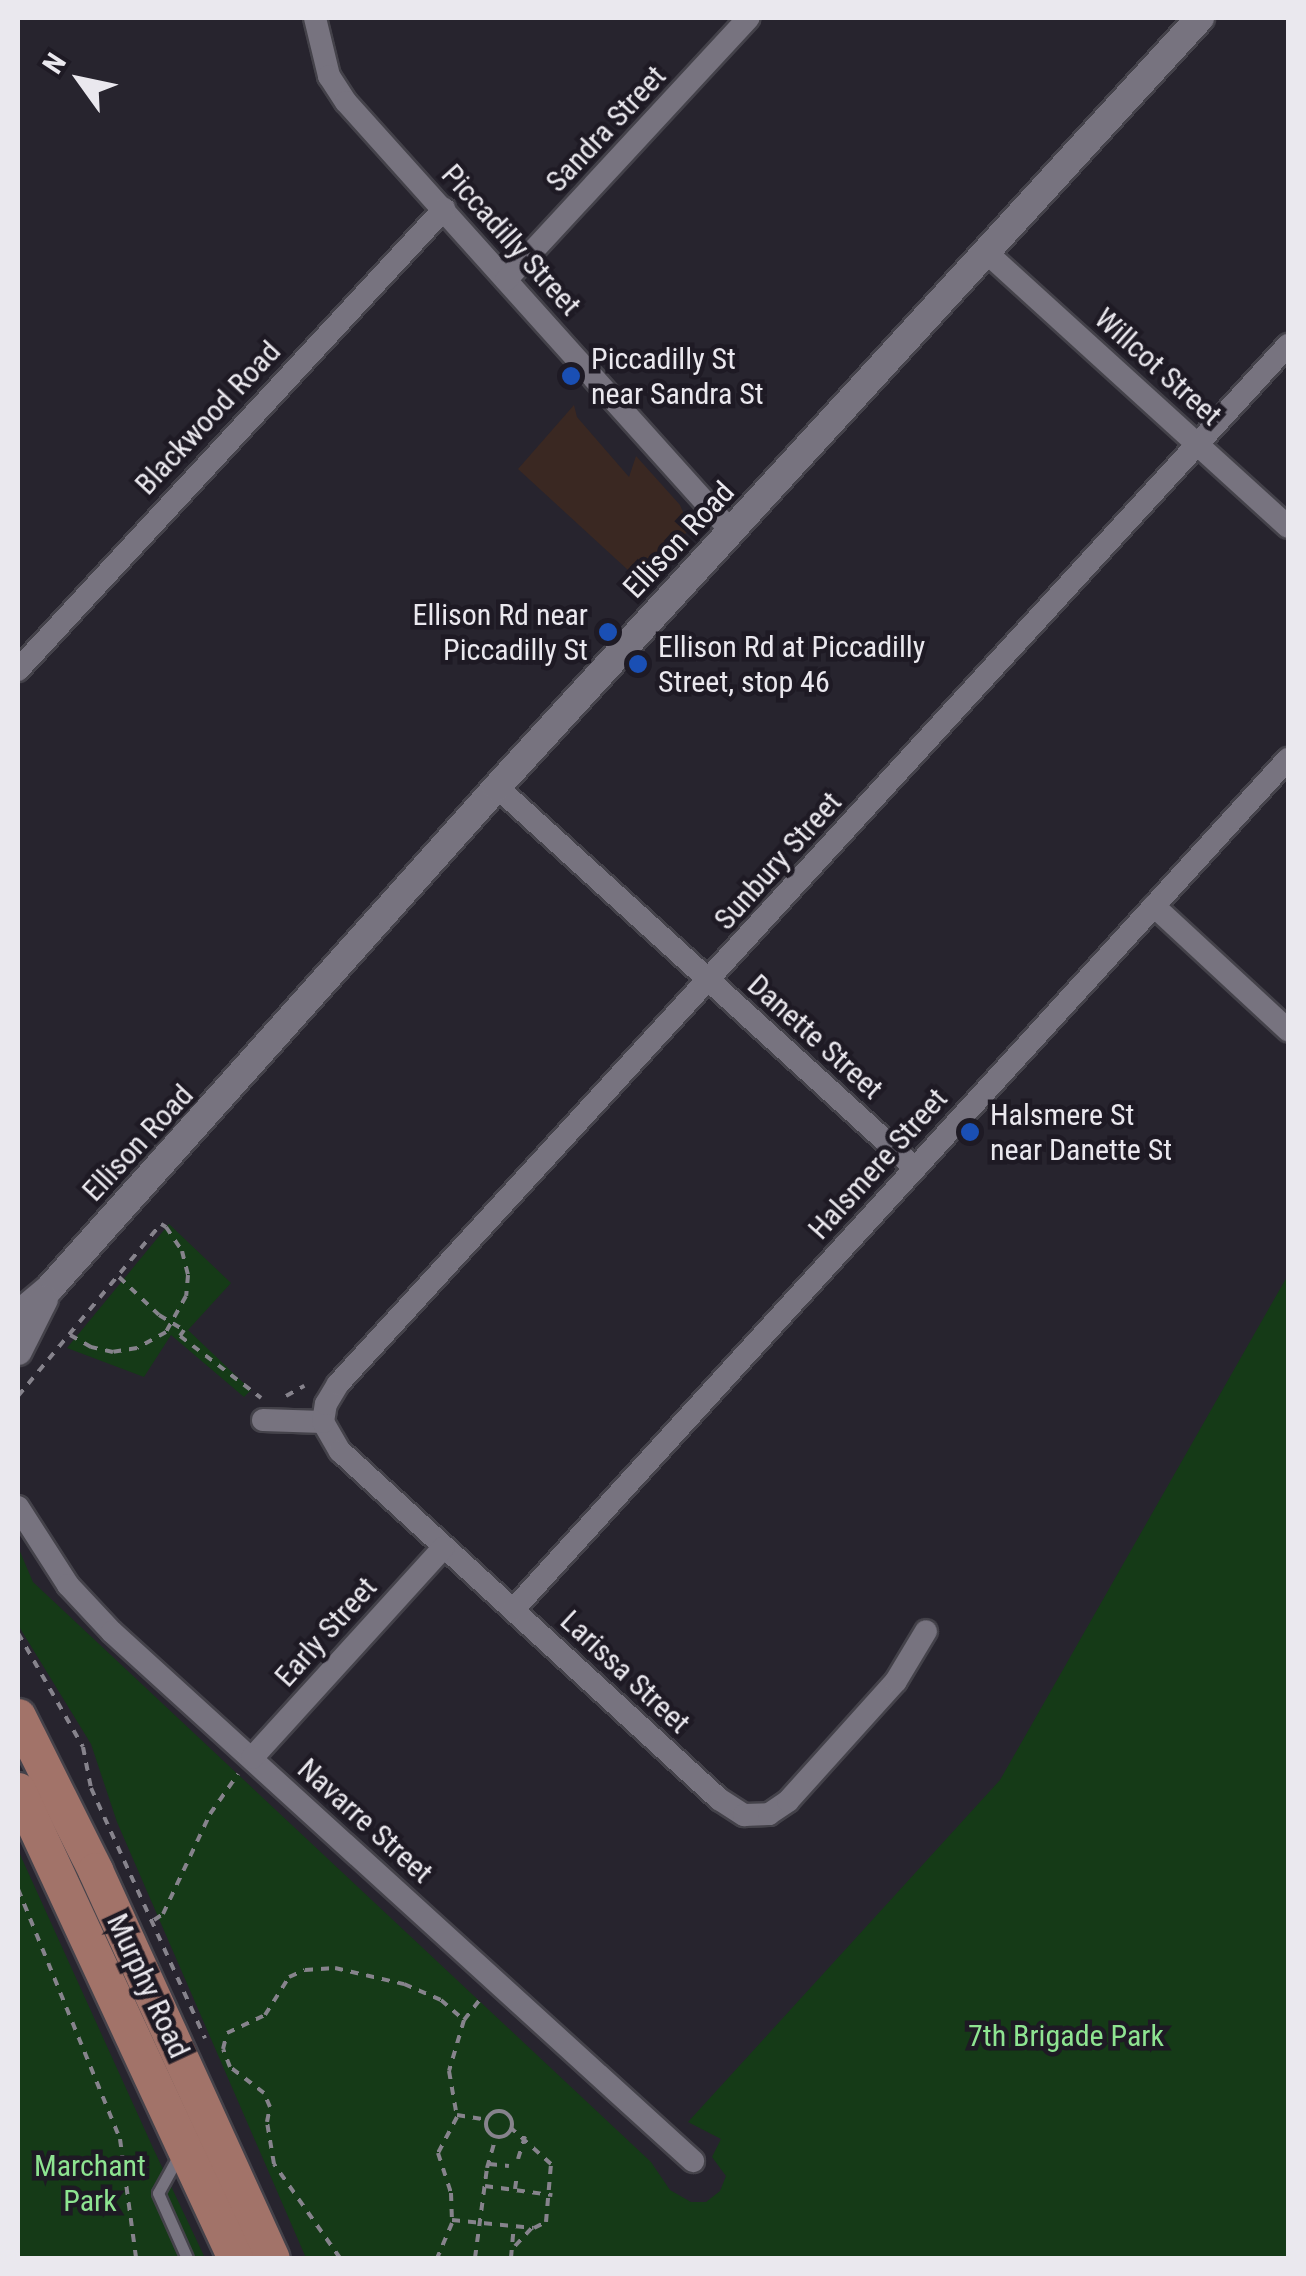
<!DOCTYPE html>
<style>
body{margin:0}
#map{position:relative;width:1306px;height:2276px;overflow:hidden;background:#27242e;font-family:"Roboto Condensed",sans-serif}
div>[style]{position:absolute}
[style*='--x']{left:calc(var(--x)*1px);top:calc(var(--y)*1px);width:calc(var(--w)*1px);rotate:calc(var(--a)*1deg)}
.commercial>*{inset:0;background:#3a2822}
.green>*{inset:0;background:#153a17}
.path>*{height:4px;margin-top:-2px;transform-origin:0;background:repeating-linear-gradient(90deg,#86838c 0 8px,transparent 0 16px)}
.path>.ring{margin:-2px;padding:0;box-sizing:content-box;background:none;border:4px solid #86838c;border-radius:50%}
.roads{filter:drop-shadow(2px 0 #44424a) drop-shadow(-2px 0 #44424a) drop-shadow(0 2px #44424a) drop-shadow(0 -2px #44424a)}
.service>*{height:11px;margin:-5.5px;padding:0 5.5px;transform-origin:5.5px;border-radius:5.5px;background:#77737f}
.minor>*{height:22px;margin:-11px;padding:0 11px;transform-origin:11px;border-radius:11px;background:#77737f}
.tertiary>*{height:28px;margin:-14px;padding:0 14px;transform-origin:14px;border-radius:14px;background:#77737f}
.primary>*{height:35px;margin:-17.5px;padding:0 17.5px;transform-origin:17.5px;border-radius:17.5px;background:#a27369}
.dots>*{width:28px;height:28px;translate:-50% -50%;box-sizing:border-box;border:5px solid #1e1a24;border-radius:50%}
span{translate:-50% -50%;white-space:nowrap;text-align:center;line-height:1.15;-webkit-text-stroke:9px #1e1a24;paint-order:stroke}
.street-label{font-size:30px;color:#eae8ee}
.poi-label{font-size:30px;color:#eae8ee}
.left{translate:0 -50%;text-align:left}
.right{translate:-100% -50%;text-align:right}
.park-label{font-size:30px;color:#8ee491}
.frame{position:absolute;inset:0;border:20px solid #eae8ee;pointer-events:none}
.north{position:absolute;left:30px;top:30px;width:100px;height:100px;-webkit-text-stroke:8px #1e1a24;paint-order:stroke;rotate:303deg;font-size:28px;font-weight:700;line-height:40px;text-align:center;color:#eae8ee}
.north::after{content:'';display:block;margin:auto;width:35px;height:45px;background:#eae8ee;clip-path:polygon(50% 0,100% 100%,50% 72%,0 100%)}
</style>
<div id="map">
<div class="commercial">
<div style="clip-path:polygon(574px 405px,577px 417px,629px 477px,636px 456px,680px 505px,686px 519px,687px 532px,641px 582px,518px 469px)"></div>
</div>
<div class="green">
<div style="clip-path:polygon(169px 1224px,231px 1283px,188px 1330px,251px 1390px,244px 1397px,171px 1335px,144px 1377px,67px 1348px)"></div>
<div style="clip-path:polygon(1288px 1275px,1288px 2258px,306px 2258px,117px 1822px,91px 1744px,18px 1625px,18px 1547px,33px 1582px,651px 2162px,670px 2190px,691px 2202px,706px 2202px,720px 2191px,726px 2176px,712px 2157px,721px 2139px,688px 2122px,1000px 1780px)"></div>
<div style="clip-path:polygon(18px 1850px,154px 2150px,205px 2258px,18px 2258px)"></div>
</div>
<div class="path">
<div style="--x:119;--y:1277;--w:55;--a:43.5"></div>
<div style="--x:159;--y:1315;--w:29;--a:31"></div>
<div style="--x:184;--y:1330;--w:7;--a:124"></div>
<div style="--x:180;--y:1336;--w:102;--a:37.4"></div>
<div style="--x:18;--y:1396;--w:224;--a:-50.3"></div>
<div style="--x:161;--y:1224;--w:6;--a:31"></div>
<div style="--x:166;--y:1227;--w:29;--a:56"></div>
<div style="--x:182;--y:1251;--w:25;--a:76"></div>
<div style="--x:188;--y:1275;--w:21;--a:95"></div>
<div style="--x:186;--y:1296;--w:41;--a:119.1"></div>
<div style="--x:166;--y:1332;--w:33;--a:151"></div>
<div style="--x:137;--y:1348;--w:24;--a:171"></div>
<div style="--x:113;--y:1352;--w:23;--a:-167"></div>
<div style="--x:91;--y:1347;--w:24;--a:-150"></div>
<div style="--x:286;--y:1396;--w:21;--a:-29"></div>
<div style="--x:18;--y:1633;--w:131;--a:60.3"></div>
<div style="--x:83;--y:1747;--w:42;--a:79"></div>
<div style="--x:91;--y:1788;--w:275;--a:65.5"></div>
<div style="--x:18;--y:1889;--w:270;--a:67.8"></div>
<div style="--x:120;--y:2139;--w:120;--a:82.3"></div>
<div style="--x:154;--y:1920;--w:11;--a:-34"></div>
<div style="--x:163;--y:1914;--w:110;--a:-64.8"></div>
<div style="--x:210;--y:1814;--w:49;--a:-55"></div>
<div style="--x:464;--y:2020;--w:31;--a:-52"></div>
<div class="ring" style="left:486px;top:2111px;width:22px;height:22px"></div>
<div style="--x:457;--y:2115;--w:30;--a:9"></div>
<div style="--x:518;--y:2159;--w:24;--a:-73"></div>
<div style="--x:489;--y:2164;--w:20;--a:6"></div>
<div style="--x:485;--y:2186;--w:68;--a:7.7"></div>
<div style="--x:515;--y:2189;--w:15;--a:-82"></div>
<div style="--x:452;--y:2220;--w:82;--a:5.6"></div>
<div style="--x:534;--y:2228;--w:13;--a:-27"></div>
<div style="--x:546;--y:2222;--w:58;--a:-85.1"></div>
<div style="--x:551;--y:2164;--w:54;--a:-138"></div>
<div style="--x:515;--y:2246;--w:25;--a:-47"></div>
<div style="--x:340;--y:2258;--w:115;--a:-125.1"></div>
<div style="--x:274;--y:2164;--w:43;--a:-99.5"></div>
<div style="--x:267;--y:2122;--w:15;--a:-79"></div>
<div style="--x:270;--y:2107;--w:15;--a:-113"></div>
<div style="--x:264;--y:2093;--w:43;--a:-142.6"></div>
<div style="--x:230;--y:2067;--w:19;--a:-111"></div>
<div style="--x:223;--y:2049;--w:16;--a:-76"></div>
<div style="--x:227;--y:2033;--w:42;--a:-25.3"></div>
<div style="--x:265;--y:2015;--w:45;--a:-57.7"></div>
<div style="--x:289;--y:1977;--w:17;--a:-24"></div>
<div style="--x:305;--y:1970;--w:30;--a:-4"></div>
<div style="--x:335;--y:1968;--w:71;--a:13.1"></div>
<div style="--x:404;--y:1984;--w:40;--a:23.4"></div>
<div style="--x:441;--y:2000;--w:30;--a:41"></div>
<div style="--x:464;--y:2020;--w:53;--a:106.4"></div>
<div style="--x:449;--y:2071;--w:47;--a:80.1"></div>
<div style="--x:457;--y:2117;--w:41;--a:117.8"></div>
<div style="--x:438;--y:2153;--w:42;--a:72"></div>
<div style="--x:451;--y:2193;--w:30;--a:88"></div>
<div style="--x:452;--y:2223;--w:38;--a:113"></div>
<div style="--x:475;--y:2258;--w:91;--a:-82.4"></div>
<div style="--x:487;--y:2168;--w:33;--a:-74"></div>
<div style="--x:511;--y:2258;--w:32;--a:-85"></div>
</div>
<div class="roads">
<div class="service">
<div style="--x:179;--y:2155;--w:43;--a:118.9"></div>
<div style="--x:158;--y:2193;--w:71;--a:66"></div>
</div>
<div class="minor">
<div style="--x:315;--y:18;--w:60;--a:76.4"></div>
<div style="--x:329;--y:76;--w:31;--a:57"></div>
<div style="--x:346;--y:102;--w:578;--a:48.09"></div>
<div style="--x:986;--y:252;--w:408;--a:42.3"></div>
<div style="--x:506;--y:280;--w:357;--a:-47.2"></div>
<div style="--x:18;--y:670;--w:628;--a:-47.26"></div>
<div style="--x:497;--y:787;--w:566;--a:42.35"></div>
<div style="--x:1154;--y:906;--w:183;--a:42.8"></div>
<div style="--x:263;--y:1420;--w:60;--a:1.9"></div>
<div style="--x:323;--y:1422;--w:34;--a:60"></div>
<div style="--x:340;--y:1451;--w:515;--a:42.56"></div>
<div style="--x:719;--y:1799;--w:30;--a:33"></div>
<div style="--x:744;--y:1815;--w:25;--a:-2"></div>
<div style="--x:769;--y:1814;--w:23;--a:-34"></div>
<div style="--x:788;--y:1801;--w:161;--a:-48"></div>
<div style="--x:896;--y:1681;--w:58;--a:-59"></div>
<div style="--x:323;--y:1422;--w:18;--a:-81"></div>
<div style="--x:326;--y:1404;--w:23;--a:-59"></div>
<div style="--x:338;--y:1384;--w:1408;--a:-47.56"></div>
<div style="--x:18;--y:1507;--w:93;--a:57.3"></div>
<div style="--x:68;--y:1585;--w:64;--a:46.9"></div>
<div style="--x:112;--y:1632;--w:786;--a:42.32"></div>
<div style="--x:513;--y:1610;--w:1151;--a:-47.68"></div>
<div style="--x:252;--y:1758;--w:285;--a:-47.7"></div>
</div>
<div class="tertiary">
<div style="--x:18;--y:1315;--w:40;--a:-40"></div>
<div style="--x:49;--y:1289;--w:673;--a:-48.25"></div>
<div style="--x:497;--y:787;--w:1042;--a:-47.57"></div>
<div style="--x:18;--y:1351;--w:58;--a:-63.4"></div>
</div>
<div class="primary">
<div style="--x:18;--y:1716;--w:172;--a:63.4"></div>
<div style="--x:95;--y:1870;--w:426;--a:65.5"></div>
<div style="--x:18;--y:1790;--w:516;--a:65.12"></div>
</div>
</div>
<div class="dots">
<div style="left:571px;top:376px;background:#1a4fb4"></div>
<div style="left:608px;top:632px;background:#1a4fb4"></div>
<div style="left:638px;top:664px;background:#1a4fb4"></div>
<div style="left:970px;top:1132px;background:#1a4fb4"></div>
</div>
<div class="street-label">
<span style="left:606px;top:129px;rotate:-47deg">Sandra Street</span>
<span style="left:511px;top:240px;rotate:48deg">Piccadilly Street</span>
<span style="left:1158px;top:367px;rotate:42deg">Willcot Street</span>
<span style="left:208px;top:418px;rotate:-47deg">Blackwood Road</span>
<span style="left:679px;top:540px;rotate:-47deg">Ellison Road</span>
<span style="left:778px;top:861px;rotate:-48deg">Sunbury Street</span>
<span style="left:815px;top:1037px;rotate:42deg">Danette Street</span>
<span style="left:138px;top:1143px;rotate:-47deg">Ellison Road</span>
<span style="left:878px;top:1164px;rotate:-48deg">Halsmere Street</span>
<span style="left:326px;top:1632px;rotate:-48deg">Early Street</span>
<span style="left:625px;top:1672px;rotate:43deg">Larissa Street</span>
<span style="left:365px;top:1821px;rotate:42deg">Navarre Street</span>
<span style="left:148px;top:1986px;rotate:65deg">Murphy Road</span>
</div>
<div class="poi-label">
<span class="left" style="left:591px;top:376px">Piccadilly St<br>near Sandra St</span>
<span class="right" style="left:588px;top:632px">Ellison Rd near<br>Piccadilly St</span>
<span class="left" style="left:658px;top:664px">Ellison Rd at Piccadilly<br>Street, stop 46</span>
<span class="left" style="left:990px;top:1132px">Halsmere St<br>near Danette St</span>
</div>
<div class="park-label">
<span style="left:1066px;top:2036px">7th Brigade Park</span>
<span style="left:90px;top:2183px">Marchant<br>Park</span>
</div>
<div class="frame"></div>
<div class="north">N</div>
</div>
